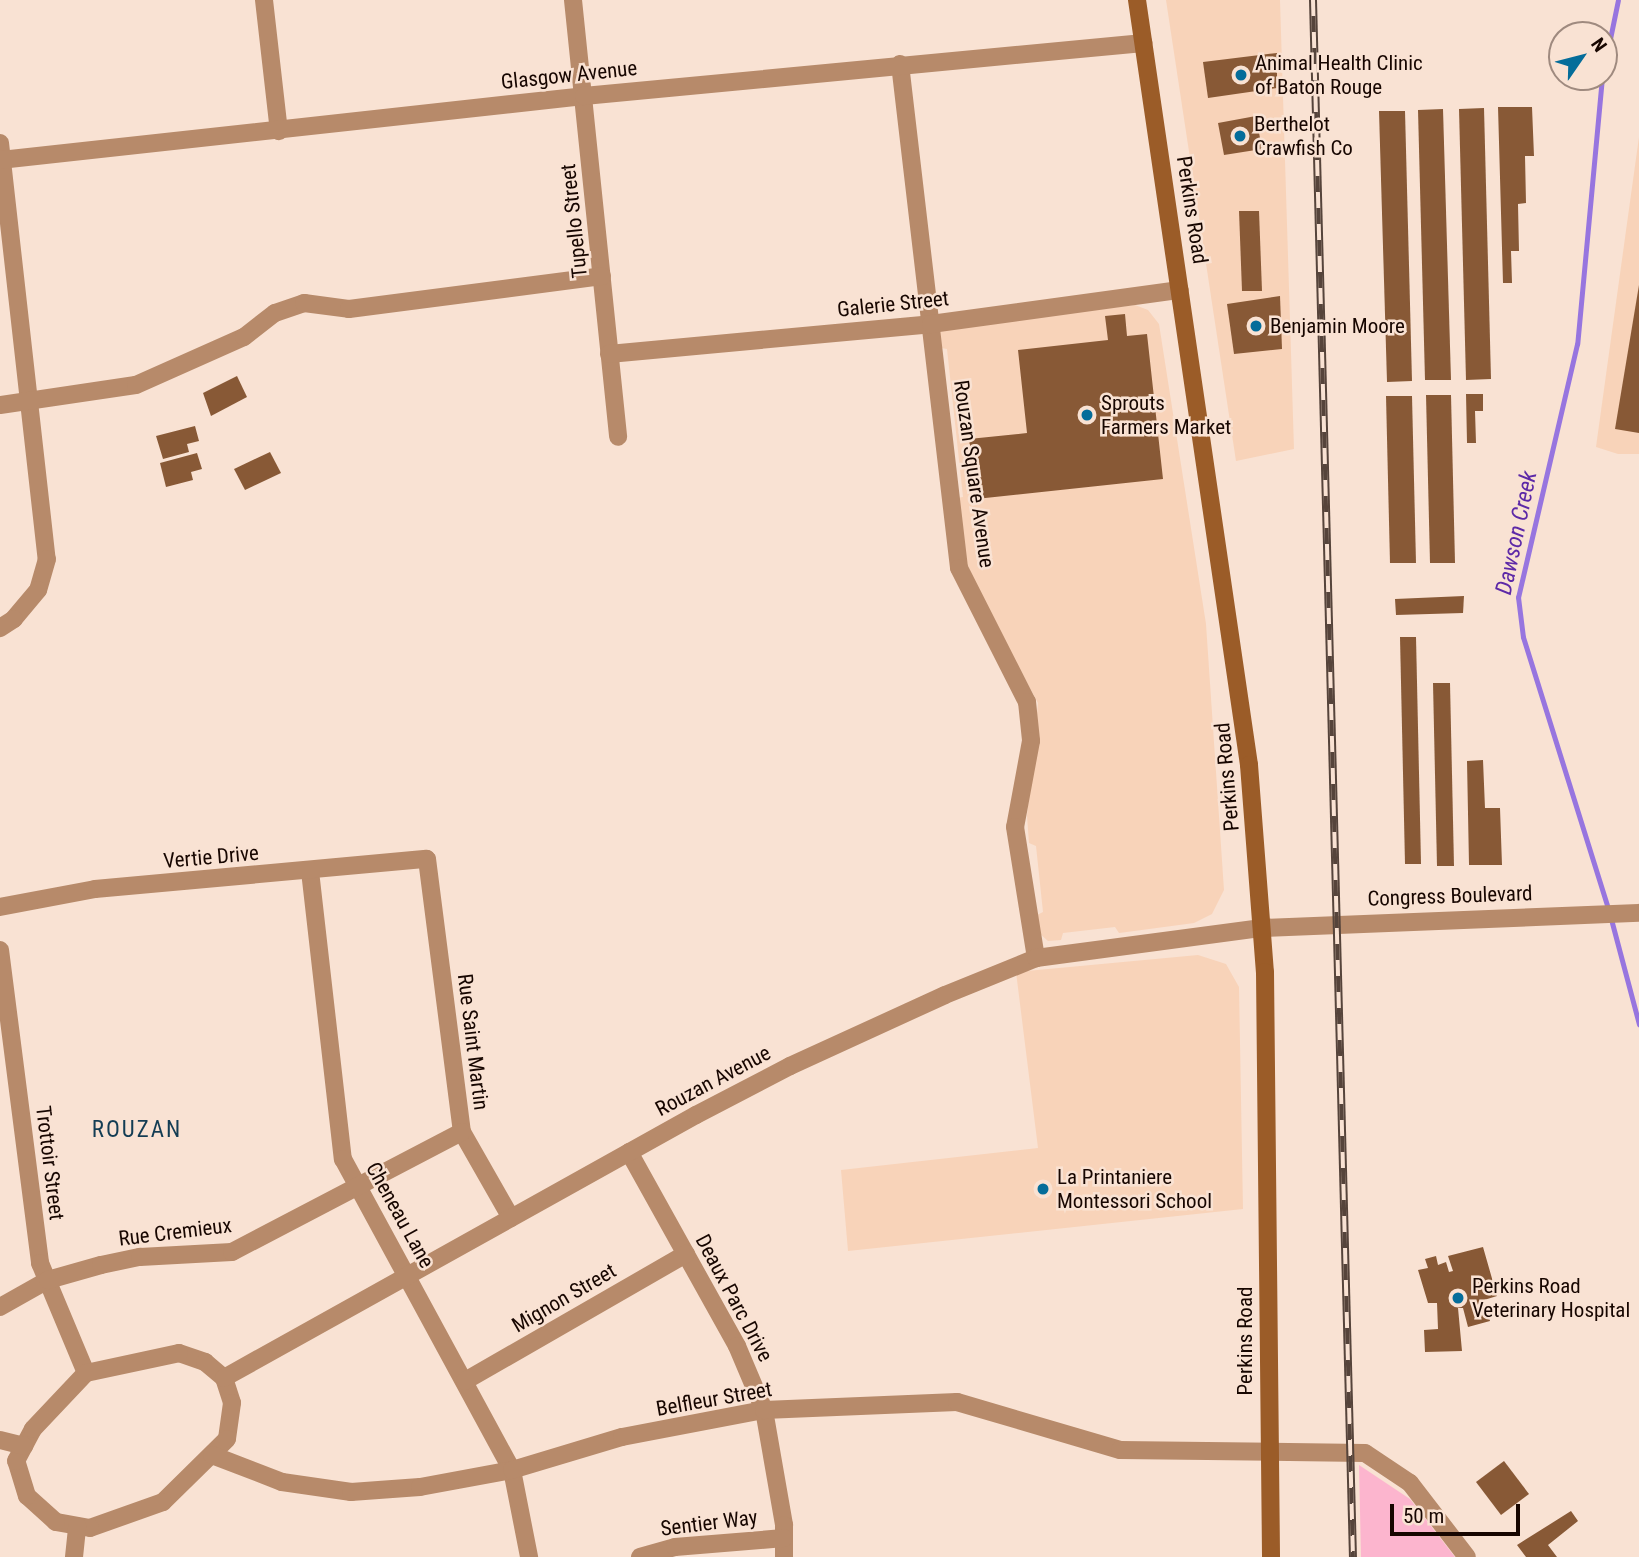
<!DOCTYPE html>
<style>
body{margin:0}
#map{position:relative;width:1639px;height:1557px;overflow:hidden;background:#f9e2d3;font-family:"Roboto Condensed",sans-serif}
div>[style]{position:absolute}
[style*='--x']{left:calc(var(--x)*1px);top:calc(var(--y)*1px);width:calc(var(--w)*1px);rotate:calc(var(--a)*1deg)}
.built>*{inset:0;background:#f8d3b9}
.green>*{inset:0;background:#fcb5ce}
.stream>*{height:5px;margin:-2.5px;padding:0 2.5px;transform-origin:2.5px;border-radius:2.5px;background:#9775df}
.building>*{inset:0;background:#885936}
.minor>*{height:18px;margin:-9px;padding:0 9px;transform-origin:9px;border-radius:9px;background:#b78a6a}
.tertiary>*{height:18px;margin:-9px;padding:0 9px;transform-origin:9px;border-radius:9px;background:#b78a6a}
.secondary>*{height:18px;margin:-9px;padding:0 9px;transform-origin:9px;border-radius:9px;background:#9b5c28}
.rail>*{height:8px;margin-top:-4px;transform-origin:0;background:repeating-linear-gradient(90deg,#f9e2d3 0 16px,#56443b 0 32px);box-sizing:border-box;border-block:2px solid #56443b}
.dots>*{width:19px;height:19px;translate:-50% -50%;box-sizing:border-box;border:4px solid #f9e2d3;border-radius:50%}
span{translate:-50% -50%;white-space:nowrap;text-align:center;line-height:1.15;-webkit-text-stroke:5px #f9e2d3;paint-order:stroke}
.poi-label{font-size:21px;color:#170600}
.left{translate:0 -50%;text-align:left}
.street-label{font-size:21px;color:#170600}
.water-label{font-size:23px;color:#5d29a7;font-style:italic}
.neighbourhood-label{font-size:23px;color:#143d54;letter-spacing:2px}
.north{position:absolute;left:1548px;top:21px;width:70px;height:70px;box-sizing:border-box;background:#f9e2d3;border:2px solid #9f8a7f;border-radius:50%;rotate:55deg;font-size:19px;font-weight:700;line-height:28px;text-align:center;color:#170600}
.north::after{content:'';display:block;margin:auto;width:24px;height:32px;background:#056d9a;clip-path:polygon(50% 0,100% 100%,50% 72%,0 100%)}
.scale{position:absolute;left:1390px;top:1504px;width:130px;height:32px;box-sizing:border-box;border:4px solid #170600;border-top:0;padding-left:9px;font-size:21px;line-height:24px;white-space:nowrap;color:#170600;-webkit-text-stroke:5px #f9e2d3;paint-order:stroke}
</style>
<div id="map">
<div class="built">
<div style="clip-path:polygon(1166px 0,1280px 0,1294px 449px,1236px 461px)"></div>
<div style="clip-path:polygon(1639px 137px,1639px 454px,1618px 454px,1596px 447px)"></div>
<div style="clip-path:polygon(1135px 305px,1148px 310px,1159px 324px,1206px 624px,1224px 890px,1212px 914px,1194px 923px,1119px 933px,1115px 927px,1063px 933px,1061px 940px,1048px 941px,1039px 933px,1037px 915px,1043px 912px,1036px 846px,1029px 843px,1027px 816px,1038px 703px,980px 595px,964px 556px,957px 498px,963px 497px,947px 349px,941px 348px,939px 333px,942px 328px)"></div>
<div style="clip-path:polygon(1198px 955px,1226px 964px,1239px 987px,1243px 1209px,848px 1251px,841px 1170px,1038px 1148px,1016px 972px)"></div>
</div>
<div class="green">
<div style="clip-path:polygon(1359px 1465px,1410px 1499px,1455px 1557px,1361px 1557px)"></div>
</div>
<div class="stream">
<div style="--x:1604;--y:68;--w:69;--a:-78.4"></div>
<div style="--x:1602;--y:77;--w:268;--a:95.3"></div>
<div style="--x:1577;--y:344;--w:260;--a:103.1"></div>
<div style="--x:1518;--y:597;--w:40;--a:82.9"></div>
<div style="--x:1523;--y:637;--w:285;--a:72.6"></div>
<div style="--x:1611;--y:919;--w:109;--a:75.1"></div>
</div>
<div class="building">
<div style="clip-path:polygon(1277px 53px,1277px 88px,1208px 98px,1203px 62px)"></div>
<div style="clip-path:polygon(1498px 107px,1532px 107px,1534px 156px,1525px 156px,1526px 203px,1518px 204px,1519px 251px,1511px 251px,1512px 283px,1503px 283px)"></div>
<div style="clip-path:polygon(1484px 108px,1491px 379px,1466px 380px,1459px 109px)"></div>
<div style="clip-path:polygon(1443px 109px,1451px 380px,1425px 380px,1418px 110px)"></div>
<div style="clip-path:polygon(1379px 111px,1405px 111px,1412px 381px,1387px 382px)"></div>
<div style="clip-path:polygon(1256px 116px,1262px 149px,1224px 155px,1218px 123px)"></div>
<div style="clip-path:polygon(1239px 211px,1259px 211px,1262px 291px,1242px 291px)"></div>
<div style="clip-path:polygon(1639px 285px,1639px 433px,1615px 429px)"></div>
<div style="clip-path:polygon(1280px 296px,1282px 349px,1234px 354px,1227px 304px)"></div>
<div style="clip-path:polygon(1125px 314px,1127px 336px,1147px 334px,1163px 479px,976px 499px,969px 439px,1027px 433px,1018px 350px,1108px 340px,1105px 316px)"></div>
<div style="clip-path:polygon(237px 376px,247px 397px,211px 416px,203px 393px)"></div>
<div style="clip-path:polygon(1466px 394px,1483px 394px,1483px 411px,1475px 411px,1476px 443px,1467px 443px)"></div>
<div style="clip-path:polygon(1426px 395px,1451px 395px,1455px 563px,1430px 563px)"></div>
<div style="clip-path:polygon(1386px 396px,1412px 396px,1416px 563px,1390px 563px)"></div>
<div style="clip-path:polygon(195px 426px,199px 441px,187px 444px,189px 452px,163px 459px,156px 436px)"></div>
<div style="clip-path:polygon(270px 452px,281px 473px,245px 490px,234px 469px)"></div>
<div style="clip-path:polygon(197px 453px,202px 469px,191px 472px,193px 480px,166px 487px,160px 463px)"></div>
<div style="clip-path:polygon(1464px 596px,1463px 613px,1396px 615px,1395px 599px)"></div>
<div style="clip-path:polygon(1400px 637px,1416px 637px,1421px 864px,1405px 864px)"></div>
<div style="clip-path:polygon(1433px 683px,1450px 683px,1454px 866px,1437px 866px)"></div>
<div style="clip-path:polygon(1483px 760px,1485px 808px,1500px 808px,1502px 865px,1469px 865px,1467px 761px)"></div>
<div style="clip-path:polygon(1483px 1247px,1497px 1296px,1484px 1300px,1490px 1321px,1468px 1327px,1463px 1308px,1458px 1308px,1462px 1351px,1425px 1352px,1424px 1330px,1438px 1329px,1437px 1303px,1428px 1303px,1418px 1270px,1428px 1268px,1425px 1259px,1436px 1256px,1438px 1265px,1446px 1262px,1449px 1272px,1453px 1271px,1448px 1256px)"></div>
<div style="clip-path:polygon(1504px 1461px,1529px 1494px,1501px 1515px,1476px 1482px)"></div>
<div style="clip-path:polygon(1571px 1511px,1578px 1521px,1548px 1545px,1557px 1557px,1526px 1557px,1517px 1545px)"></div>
</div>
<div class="minor">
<div style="--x:264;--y:0;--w:132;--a:83.5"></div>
<div style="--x:573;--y:0;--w:439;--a:84.1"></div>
<div style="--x:900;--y:64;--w:507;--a:83.32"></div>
<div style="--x:959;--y:568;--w:150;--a:63.1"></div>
<div style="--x:1027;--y:702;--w:39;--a:84"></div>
<div style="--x:1031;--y:741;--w:87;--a:100.5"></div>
<div style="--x:1015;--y:827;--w:133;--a:80.9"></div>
<div style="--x:0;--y:143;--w:419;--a:83.6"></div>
<div style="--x:47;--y:559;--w:32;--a:106"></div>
<div style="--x:38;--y:590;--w:38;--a:130"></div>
<div style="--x:14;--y:619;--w:17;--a:147"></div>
<div style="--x:0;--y:160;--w:587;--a:-6.25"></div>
<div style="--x:584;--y:96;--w:562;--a:-5.42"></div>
<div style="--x:609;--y:354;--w:323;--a:-5.3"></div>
<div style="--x:931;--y:324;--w:251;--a:-7.8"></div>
<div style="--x:0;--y:405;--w:137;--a:-8.4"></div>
<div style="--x:136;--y:385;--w:118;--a:-24"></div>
<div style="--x:244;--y:337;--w:39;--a:-38"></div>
<div style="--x:275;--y:313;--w:31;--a:-19"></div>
<div style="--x:304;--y:303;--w:45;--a:7.6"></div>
<div style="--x:349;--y:309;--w:255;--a:-7.4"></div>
<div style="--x:310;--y:871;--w:290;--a:83.5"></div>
<div style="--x:343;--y:1159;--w:354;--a:61.5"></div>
<div style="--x:512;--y:1470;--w:89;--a:78.9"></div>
<div style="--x:0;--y:907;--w:97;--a:-10.7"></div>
<div style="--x:95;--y:889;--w:333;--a:-5.2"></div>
<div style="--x:427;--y:859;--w:275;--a:82.7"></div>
<div style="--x:462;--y:1132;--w:99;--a:60.3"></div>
<div style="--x:0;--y:950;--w:316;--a:82.7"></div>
<div style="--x:40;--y:1263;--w:119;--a:67.3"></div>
<div style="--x:629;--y:1152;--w:222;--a:60.9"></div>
<div style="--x:737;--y:1346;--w:69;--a:67.1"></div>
<div style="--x:764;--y:1410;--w:117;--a:80.1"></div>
<div style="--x:784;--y:1525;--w:32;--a:90"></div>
<div style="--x:0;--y:1307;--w:55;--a:-29.4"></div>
<div style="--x:48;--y:1280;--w:55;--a:-15.8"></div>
<div style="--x:101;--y:1265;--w:40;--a:-12"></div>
<div style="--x:140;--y:1257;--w:92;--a:-3.1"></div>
<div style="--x:232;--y:1252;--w:259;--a:-27.6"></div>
<div style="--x:179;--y:1353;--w:28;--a:19"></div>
<div style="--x:205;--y:1362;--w:25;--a:40"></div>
<div style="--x:224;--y:1378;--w:26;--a:72"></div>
<div style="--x:232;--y:1403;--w:36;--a:98"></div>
<div style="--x:227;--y:1439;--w:90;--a:135.5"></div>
<div style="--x:163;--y:1502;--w:77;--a:160.4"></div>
<div style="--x:90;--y:1528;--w:35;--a:-170"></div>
<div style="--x:56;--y:1522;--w:39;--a:-138"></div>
<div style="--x:27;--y:1496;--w:37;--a:-107"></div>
<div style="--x:16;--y:1461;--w:36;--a:-62"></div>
<div style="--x:33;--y:1429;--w:77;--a:-46.6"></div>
<div style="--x:86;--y:1373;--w:95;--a:-12.1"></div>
<div style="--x:224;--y:1378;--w:540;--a:-29.13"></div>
<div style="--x:696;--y:1115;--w:106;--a:-27.5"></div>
<div style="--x:790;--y:1066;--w:170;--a:-24.6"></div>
<div style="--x:945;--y:995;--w:98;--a:-22.1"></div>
<div style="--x:1036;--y:958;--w:228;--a:-7.6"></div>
<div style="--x:465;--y:1381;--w:255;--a:-29.9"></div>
<div style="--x:0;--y:1440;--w:25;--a:14"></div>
<div style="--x:212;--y:1455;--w:75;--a:21.1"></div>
<div style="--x:282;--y:1482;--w:70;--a:8.2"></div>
<div style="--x:351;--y:1492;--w:69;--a:-4.1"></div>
<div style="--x:420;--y:1487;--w:94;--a:-10.5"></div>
<div style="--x:512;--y:1470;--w:115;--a:-16.7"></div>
<div style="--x:622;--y:1437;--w:145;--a:-10.8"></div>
<div style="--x:764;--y:1410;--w:193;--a:-2.4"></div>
<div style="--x:957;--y:1402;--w:170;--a:16.4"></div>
<div style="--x:1120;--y:1450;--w:245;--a:0.7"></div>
<div style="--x:1365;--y:1453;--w:54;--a:33.7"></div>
<div style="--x:1410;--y:1483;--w:93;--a:52.4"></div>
<div style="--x:74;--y:1557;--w:31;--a:-84"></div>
<div style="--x:640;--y:1557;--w:36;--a:-16"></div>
<div style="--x:675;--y:1547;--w:109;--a:-4.7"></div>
</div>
<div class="tertiary">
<div style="--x:1262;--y:928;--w:377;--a:-2.3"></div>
</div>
<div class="secondary">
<div style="--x:1137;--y:0;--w:773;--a:81.67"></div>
<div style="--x:1249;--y:765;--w:208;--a:85.6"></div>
<div style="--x:1265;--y:972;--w:585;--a:89.41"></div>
</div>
<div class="rail">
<div style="--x:1313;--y:0;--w:1558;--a:88.53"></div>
</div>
<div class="dots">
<div style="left:1241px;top:75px;background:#056d9a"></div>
<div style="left:1240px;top:136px;background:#056d9a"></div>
<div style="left:1256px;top:326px;background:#056d9a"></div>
<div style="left:1087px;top:415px;background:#056d9a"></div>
<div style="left:1043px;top:1189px;background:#056d9a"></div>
<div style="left:1458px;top:1298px;background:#056d9a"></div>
</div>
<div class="poi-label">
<span class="left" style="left:1255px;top:75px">Animal Health Clinic<br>of Baton Rouge</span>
<span class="left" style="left:1254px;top:136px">Berthelot<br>Crawfish Co</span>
<span class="left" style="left:1270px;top:326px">Benjamin Moore</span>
<span class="left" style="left:1101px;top:415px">Sprouts<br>Farmers Market</span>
<span class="left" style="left:1057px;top:1189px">La Printaniere<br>Montessori School</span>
<span class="left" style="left:1472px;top:1298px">Perkins Road<br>Veterinary Hospital</span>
</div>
<div class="street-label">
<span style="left:569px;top:75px;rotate:-6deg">Glasgow Avenue</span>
<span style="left:1192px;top:210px;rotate:81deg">Perkins Road</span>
<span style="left:574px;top:221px;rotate:-96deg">Tupello Street</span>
<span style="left:893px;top:304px;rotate:-6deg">Galerie Street</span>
<span style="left:974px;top:474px;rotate:82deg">Rouzan Square Avenue</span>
<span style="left:1227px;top:777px;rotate:-95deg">Perkins Road</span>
<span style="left:211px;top:857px;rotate:-5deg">Vertie Drive</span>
<span style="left:1450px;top:896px;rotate:-2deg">Congress Boulevard</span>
<span style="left:473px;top:1042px;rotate:83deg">Rue Saint Martin</span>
<span style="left:713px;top:1081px;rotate:-28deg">Rouzan Avenue</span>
<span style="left:50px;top:1163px;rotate:83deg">Trottoir Street</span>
<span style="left:400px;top:1215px;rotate:61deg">Cheneau Lane</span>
<span style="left:175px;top:1232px;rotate:-7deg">Rue Cremieux</span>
<span style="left:564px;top:1298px;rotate:-30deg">Mignon Street</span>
<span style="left:734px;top:1298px;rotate:62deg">Deaux Parc Drive</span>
<span style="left:1245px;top:1341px;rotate:-90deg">Perkins Road</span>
<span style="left:714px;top:1399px;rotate:-10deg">Belfleur Street</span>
<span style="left:709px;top:1523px;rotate:-7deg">Sentier Way</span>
</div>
<div class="water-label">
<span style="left:1517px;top:533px;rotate:-78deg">Dawson Creek</span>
</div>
<div class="neighbourhood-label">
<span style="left:137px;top:1130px">ROUZAN</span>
</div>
<div class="north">N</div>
<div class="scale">50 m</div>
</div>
